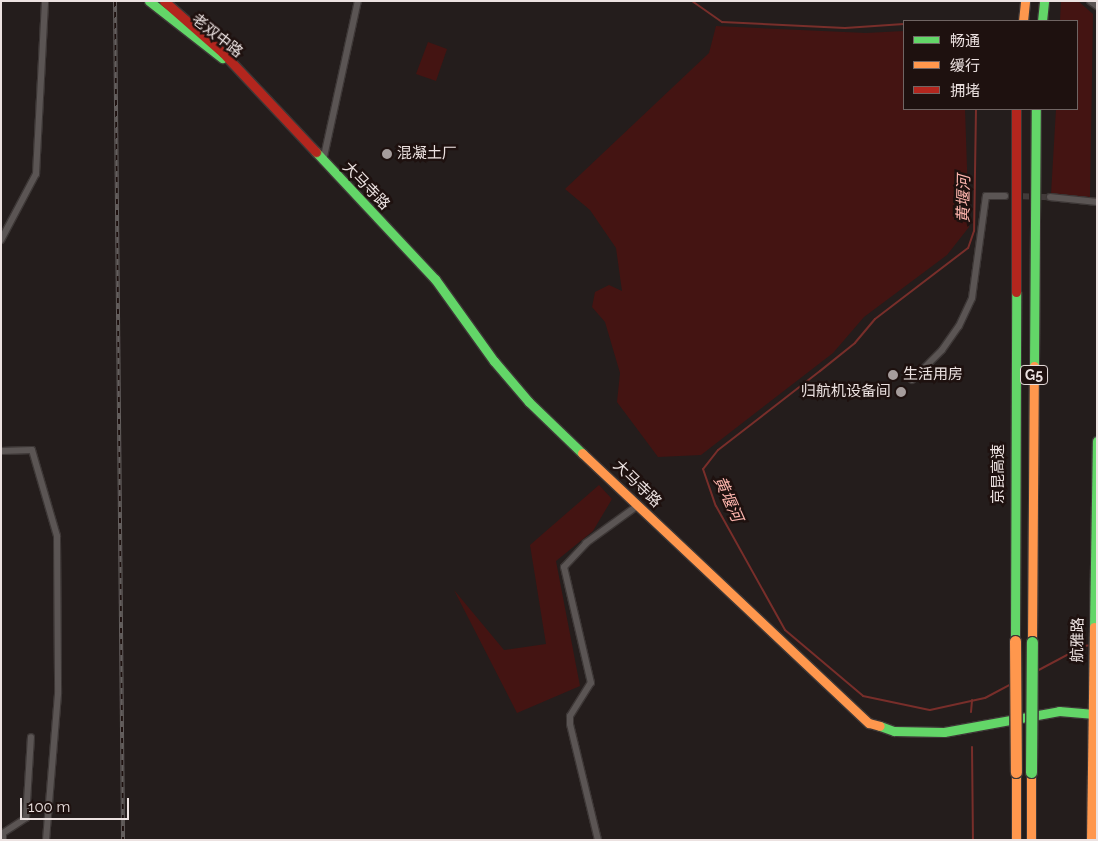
<!DOCTYPE html>
<meta charset="utf-8">
<style>
body{margin:0}
#map{position:relative;width:1098px;height:841px;overflow:hidden;background:#241d1c;font-family:Raleway,"Noto Sans SC",sans-serif}
div>[style]{position:absolute}
[style*='--x']{left:calc(var(--x)*1px);top:calc(var(--y)*1px);width:calc(var(--w)*1px);rotate:calc(var(--a)*1deg)}
.green>*{inset:0;background:#441412}
.stream>*{height:2px;margin:-1px;padding:0 1px;transform-origin:1px;border-radius:1px;background:#782e2a}
.street-tunnel>*{height:6px;margin-top:-3px;transform-origin:0;background:repeating-linear-gradient(90deg,#423b3a 0 6px,transparent 0 9px)}
.roads{filter:drop-shadow(1px 0 #3d3736) drop-shadow(-1px 0 #3d3736) drop-shadow(0 1px #3d3736) drop-shadow(0 -1px #3d3736)}
.street>*{height:6px;margin:-3px;padding:0 3px;transform-origin:3px;border-radius:3px;background:#5b5554}
.fast>*{height:9px;margin:-4.5px;padding:0 4.5px;transform-origin:4.5px;border-radius:4.5px;background:#63d668}
.slow>*{height:9px;margin:-4.5px;padding:0 4.5px;transform-origin:4.5px;border-radius:4.5px;background:#ff974d}
.jam>*{height:9px;margin:-4.5px;padding:0 4.5px;transform-origin:4.5px;border-radius:4.5px;background:#b3261e}
.rail>*{height:4px;margin-top:-2px;transform-origin:0;background:repeating-linear-gradient(90deg,#1e110f 0 5.5px,#635e5d 0 11px);box-sizing:border-box;border-block:1px solid #635e5d}
.bridges{filter:drop-shadow(1px 0 #3d3736) drop-shadow(-1px 0 #3d3736) drop-shadow(0 1px #3d3736) drop-shadow(0 -1px #3d3736)}
.fast-bridge>*{height:11px;margin:-5.5px;padding:0 5.5px;transform-origin:5.5px;border-radius:5.5px;background:#63d668}
.slow-bridge>*{height:11px;margin:-5.5px;padding:0 5.5px;transform-origin:5.5px;border-radius:5.5px;background:#ff974d}
.dots>*{width:14px;height:14px;translate:-50% -50%;box-sizing:border-box;border:2px solid #1e110f;border-radius:50%}
span{translate:-50% -50%;white-space:nowrap;text-align:center;line-height:1.15;-webkit-text-stroke:5px #1e110f;paint-order:stroke}
.shield-label span{padding:1px 4px;background:#1e110f;border:1px solid;border-radius:4px;-webkit-text-stroke-width:0}
.shield-label{font-size:14px;color:#ece2e1;font-weight:700}
.street-label{font-size:15px;color:#ece2e1}
.poi-label{font-size:15px;color:#ece2e1}
.left{translate:0 -50%;text-align:left}
.right{translate:-100% -50%;text-align:right}
.water-label{font-size:16px;color:#fdb5ad;font-style:italic}
.frame{position:absolute;inset:0;border:2px solid #ece2e1;pointer-events:none}
.legend{position:absolute;left:903px;top:20px;width:175px;height:90px;box-sizing:border-box;background:#1e110f;border:1px solid #706563;margin:0;padding:6px 9px;list-style:none;font-size:15px;color:#ece2e1}
.legend li{display:flex;align-items:center;gap:10px;height:25px}
.legend b{width:25px;border:1px solid #706563}
.scale{position:absolute;left:20px;top:798px;width:109px;height:22px;box-sizing:border-box;border:2px solid #ece2e1;border-top:0;padding-left:6px;font-size:15px;line-height:18px;white-space:nowrap;color:#ece2e1;-webkit-text-stroke:4px #1e110f;paint-order:stroke}
</style>
<div id="map">
<div class="green">
<div style="clip-path:polygon(1061px 1px,1078px 1px,1093px 14px,1090px 197px,1051px 194px,1056px 109px,1077px 109px,1077px 21px,1060px 21px)"></div>
<div style="clip-path:polygon(716px 26px,866px 33px,904px 31px,904px 109px,965px 109px,969px 227px,947px 255px,864px 317px,833px 353px,701px 455px,658px 457px,617px 402px,620px 373px,605px 322px,592px 307px,595px 292px,609px 285px,622px 291px,616px 248px,590px 210px,565px 189px,709px 53px)"></div>
<div style="clip-path:polygon(428px 42px,447px 49px,436px 81px,416px 74px)"></div>
<div style="clip-path:polygon(599px 485px,612px 499px,593px 531px,556px 561px,580px 686px,517px 713px,454px 590px,504px 650px,546px 644px,530px 545px)"></div>
</div>
<div class="stream">
<div style="--x:692;--y:1;--w:37;--a:35"></div>
<div style="--x:722;--y:22;--w:123;--a:2.8"></div>
<div style="--x:845;--y:28;--w:59;--a:-3.9"></div>
<div style="--x:976;--y:109;--w:122;--a:90.9"></div>
<div style="--x:974;--y:231;--w:18;--a:109"></div>
<div style="--x:968;--y:248;--w:117;--a:142.6"></div>
<div style="--x:875;--y:319;--w:31;--a:130"></div>
<div style="--x:855;--y:343;--w:45;--a:141.3"></div>
<div style="--x:820;--y:371;--w:129;--a:142.2"></div>
<div style="--x:718;--y:450;--w:24;--a:128"></div>
<div style="--x:703;--y:469;--w:39;--a:71"></div>
<div style="--x:716;--y:506;--w:142;--a:60.9"></div>
<div style="--x:785;--y:630;--w:102;--a:40.2"></div>
<div style="--x:863;--y:696;--w:68;--a:11.8"></div>
<div style="--x:930;--y:710;--w:56;--a:-12.3"></div>
<div style="--x:985;--y:698;--w:30;--a:-28"></div>
<div style="--x:1035;--y:672;--w:55;--a:-28"></div>
<div style="--x:1084;--y:646;--w:8;--a:-7"></div>
<div style="--x:971;--y:712;--w:12;--a:-85"></div>
<div style="--x:972;--y:747;--w:93;--a:89.4"></div>
</div>
<div class="street-tunnel">
<div style="--x:1014;--y:196;--w:36;--a:2"></div>
</div>
<div class="roads">
<div class="street">
<div style="--x:1090;--y:1;--w:9;--a:36"></div>
<div style="--x:323;--y:161;--w:164;--a:-77.7"></div>
<div style="--x:1050;--y:197;--w:47;--a:6.1"></div>
<div style="--x:1;--y:240;--w:75;--a:-62.1"></div>
<div style="--x:36;--y:174;--w:173;--a:-87"></div>
<div style="--x:912;--y:380;--w:42;--a:-45"></div>
<div style="--x:942;--y:350;--w:29;--a:-55"></div>
<div style="--x:959;--y:326;--w:31;--a:-65"></div>
<div style="--x:972;--y:298;--w:103;--a:-82.2"></div>
<div style="--x:986;--y:196;--w:19;--a:0"></div>
<div style="--x:1;--y:451;--w:31;--a:-2"></div>
<div style="--x:32;--y:450;--w:90;--a:73.8"></div>
<div style="--x:57;--y:536;--w:158;--a:89.6"></div>
<div style="--x:58;--y:694;--w:146;--a:94.7"></div>
<div style="--x:3;--y:840;--w:7;--a:-90"></div>
<div style="--x:3;--y:833;--w:27;--a:-33"></div>
<div style="--x:26;--y:818;--w:81;--a:-86.5"></div>
<div style="--x:598;--y:840;--w:119;--a:-103.6"></div>
<div style="--x:570;--y:724;--w:8;--a:-90"></div>
<div style="--x:570;--y:716;--w:39;--a:-58"></div>
<div style="--x:591;--y:683;--w:119;--a:-103.1"></div>
<div style="--x:564;--y:567;--w:33;--a:-47"></div>
<div style="--x:586;--y:543;--w:63;--a:-36"></div>
</div>
<div class="fast">
<div style="--x:149;--y:1;--w:93;--a:38"></div>
<div style="--x:1042;--y:21;--w:20;--a:-84"></div>
<div style="--x:316;--y:152;--w:174;--a:46.9"></div>
<div style="--x:435;--y:279;--w:101;--a:54.3"></div>
<div style="--x:494;--y:361;--w:54;--a:49.5"></div>
<div style="--x:529;--y:402;--w:74;--a:43.9"></div>
<div style="--x:1034;--y:366;--w:257;--a:-89.6"></div>
<div style="--x:1094;--y:627;--w:186;--a:-89.1"></div>
<div style="--x:1015;--y:641;--w:349;--a:-89.8"></div>
<div style="--x:880;--y:726;--w:15;--a:20"></div>
<div style="--x:894;--y:731;--w:50;--a:1.1"></div>
<div style="--x:944;--y:732;--w:117;--a:-10.3"></div>
<div style="--x:1059;--y:711;--w:38;--a:5"></div>
</div>
<div class="slow">
<div style="--x:1023;--y:21;--w:20;--a:-84"></div>
<div style="--x:582;--y:453;--w:394;--a:43.3"></div>
<div style="--x:869;--y:723;--w:11;--a:15"></div>
<div style="--x:1032;--y:642;--w:276;--a:-89.6"></div>
<div style="--x:1016;--y:772;--w:68;--a:90"></div>
<div style="--x:1031;--y:772;--w:68;--a:90"></div>
<div style="--x:1091;--y:840;--w:213;--a:-89.2"></div>
</div>
<div class="jam">
<div style="--x:164;--y:1;--w:79;--a:41.4"></div>
<div style="--x:223;--y:53;--w:136;--a:46.8"></div>
<div style="--x:1016;--y:292;--w:183;--a:-90"></div>
</div>
</div>
<div class="rail">
<div style="--x:115;--y:1;--w:839;--a:89.45"></div>
</div>
<div class="bridges">
<div class="fast-bridge">
<div style="--x:1031;--y:772;--w:130;--a:-89.6"></div>
</div>
<div class="slow-bridge">
<div style="--x:1015;--y:641;--w:131;--a:89.6"></div>
</div>
</div>
<div class="dots">
<div style="left:387px;top:154px;background:#a69d9c"></div>
<div style="left:893px;top:375px;background:#a69d9c"></div>
<div style="left:901px;top:392px;background:#a69d9c"></div>
</div>
<div class="shield-label">
<span style="left:1034px;top:375px">G5</span>
</div>
<div class="street-label">
<span style="left:217px;top:36px;rotate:38deg">老双中路</span>
<span style="left:366px;top:186px;rotate:46deg">大马寺路</span>
<span style="left:999px;top:474px;rotate:-90deg">京昆高速</span>
<span style="left:637px;top:484px;rotate:44deg">大马寺路</span>
<span style="left:1078px;top:640px;rotate:-89deg">航雅路</span>
</div>
<div class="poi-label">
<span class="left" style="left:397px;top:154px">混凝土厂</span>
<span class="left" style="left:903px;top:375px">生活用房</span>
<span class="right" style="left:891px;top:392px">归航机设备间</span>
</div>
<div class="water-label">
<span style="left:964px;top:199px;rotate:-89deg">黄堰河</span>
<span style="left:728px;top:499px;rotate:66deg">黄堰河</span>
</div>
<div class="frame"></div>
<ul class="legend">
<li><b style="height:6px;background:#63d668"></b>畅通</li>
<li><b style="height:6px;background:#ff974d"></b>缓行</li>
<li><b style="height:6px;background:#b3261e"></b>拥堵</li>
</ul>
<div class="scale">100 m</div>
</div>
